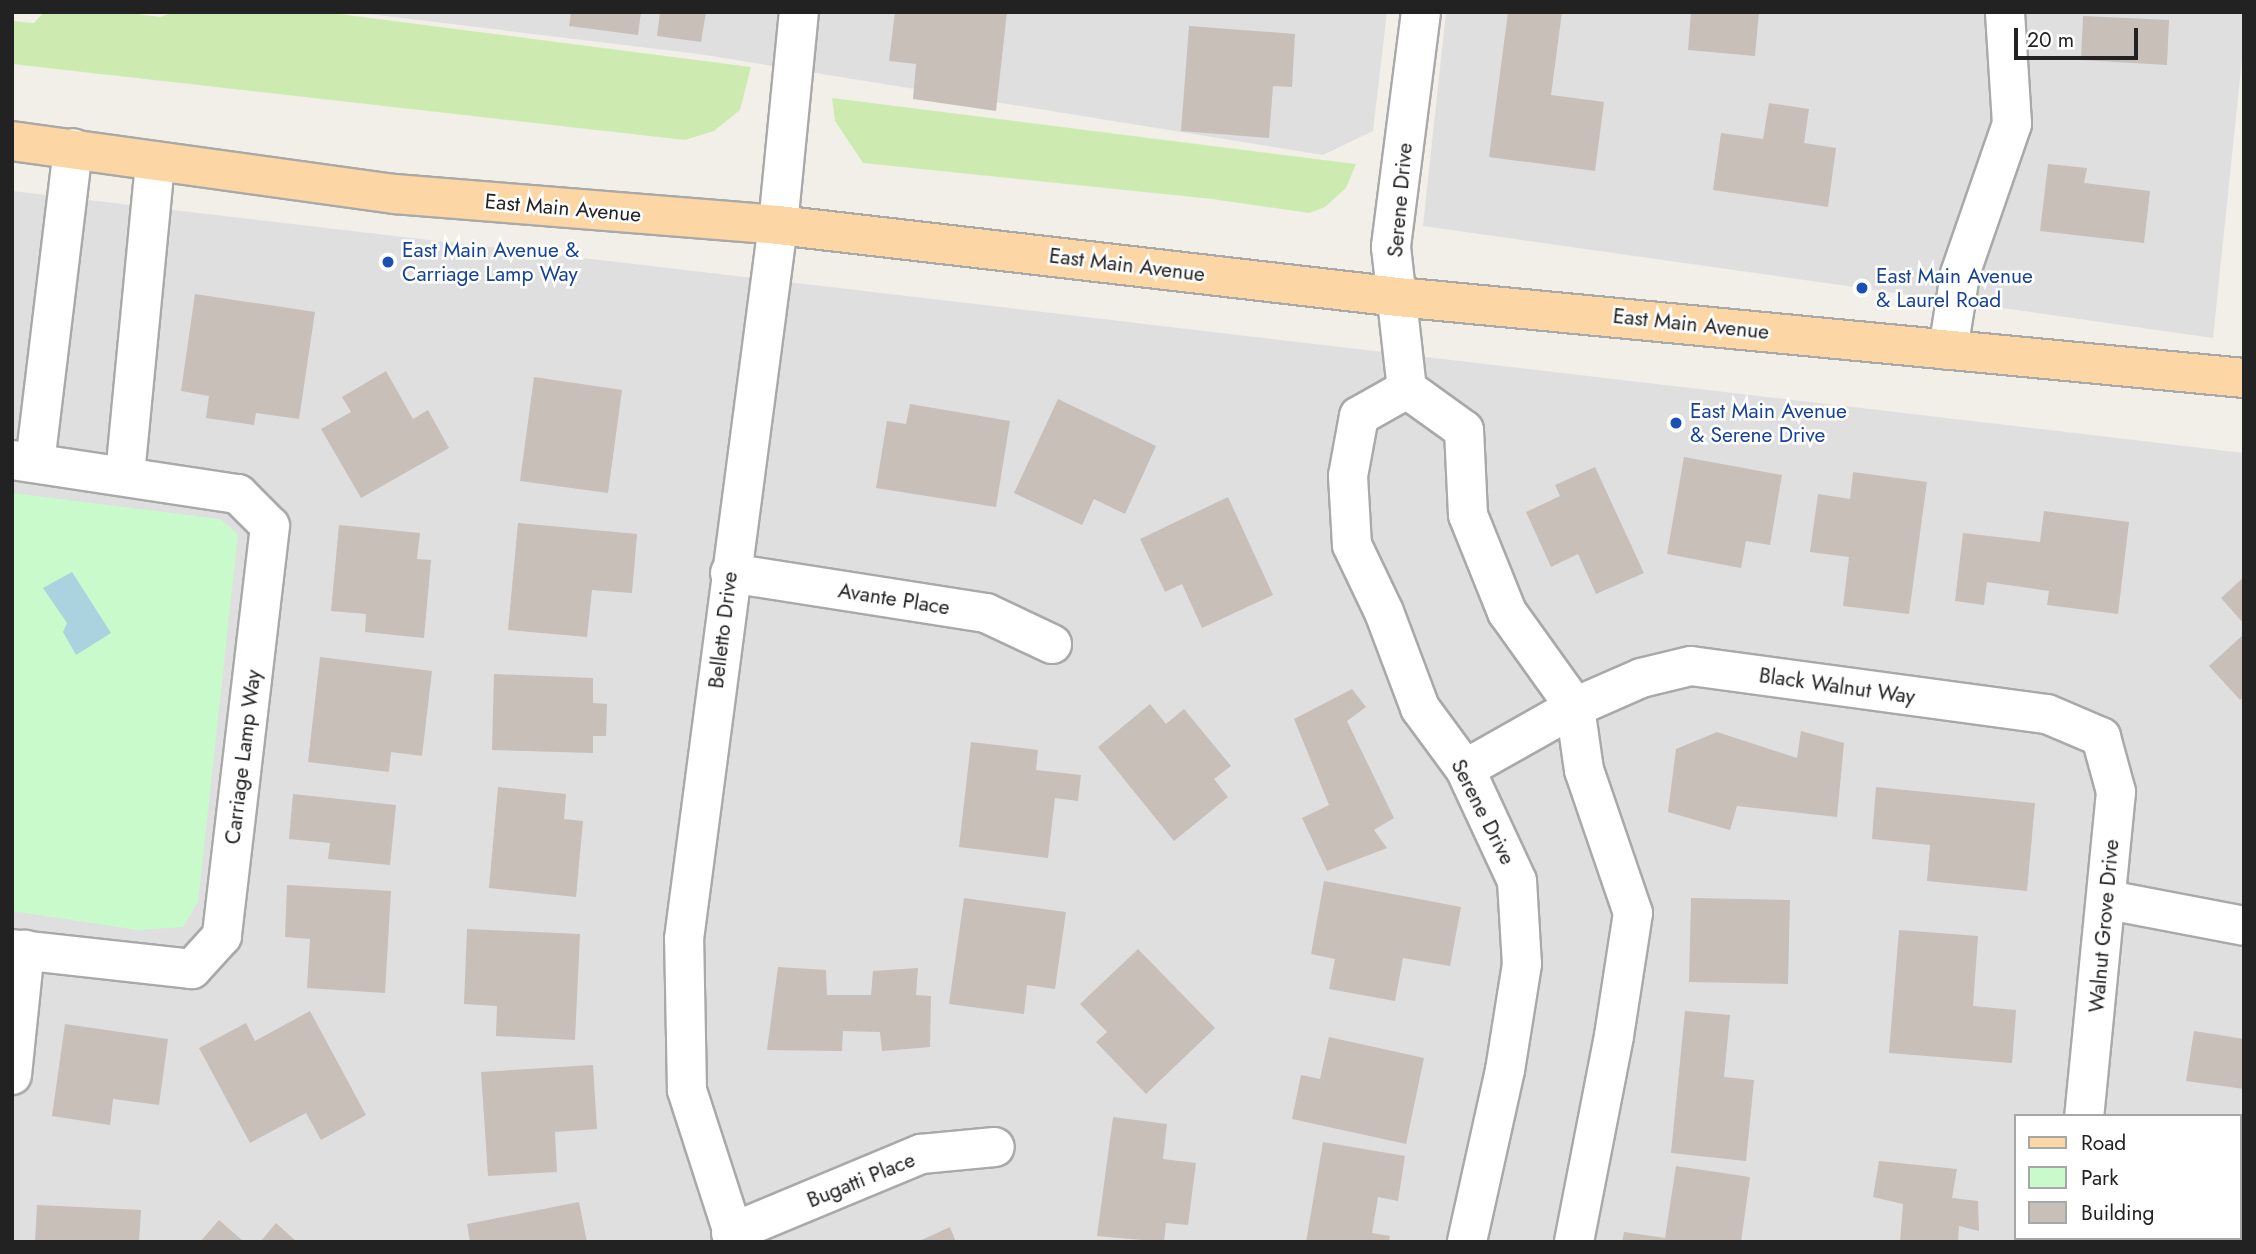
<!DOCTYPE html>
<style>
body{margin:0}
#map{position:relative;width:2256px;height:1254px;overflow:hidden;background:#f2efe9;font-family:Jost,sans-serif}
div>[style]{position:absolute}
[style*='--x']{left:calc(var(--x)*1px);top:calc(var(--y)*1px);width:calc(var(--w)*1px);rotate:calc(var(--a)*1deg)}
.residential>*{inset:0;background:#e0dfdf}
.grass>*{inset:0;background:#cdebb0}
.park>*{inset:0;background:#c8facc}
.water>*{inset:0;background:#aad3df}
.building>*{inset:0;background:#c7bfb8}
.roads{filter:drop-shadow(2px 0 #a9a9a9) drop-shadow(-2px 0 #a9a9a9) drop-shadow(0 2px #a9a9a9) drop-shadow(0 -2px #a9a9a9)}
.minor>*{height:38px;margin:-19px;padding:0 19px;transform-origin:19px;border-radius:19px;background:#fff}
.major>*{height:38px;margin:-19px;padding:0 19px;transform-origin:19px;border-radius:19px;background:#fcd6a4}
.dots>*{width:19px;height:19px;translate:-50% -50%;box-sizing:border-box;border:4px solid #fff;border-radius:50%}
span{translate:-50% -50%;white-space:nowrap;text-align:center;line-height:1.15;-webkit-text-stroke:5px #fff;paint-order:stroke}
.street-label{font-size:21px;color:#222}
.transit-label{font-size:21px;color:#164399}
.left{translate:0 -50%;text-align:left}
.frame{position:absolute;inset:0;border:14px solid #222;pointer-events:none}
.legend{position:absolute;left:2014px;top:1114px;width:228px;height:126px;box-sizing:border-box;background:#fff;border:2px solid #a7a7a7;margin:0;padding:9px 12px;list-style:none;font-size:21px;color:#222}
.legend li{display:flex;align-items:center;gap:14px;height:35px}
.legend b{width:35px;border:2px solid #a7a7a7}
.scale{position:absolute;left:2014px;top:28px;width:124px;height:32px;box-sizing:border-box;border:4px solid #222;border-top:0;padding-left:9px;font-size:21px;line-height:24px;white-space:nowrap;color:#222;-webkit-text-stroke:5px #fff;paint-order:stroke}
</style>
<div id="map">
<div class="residential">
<div style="clip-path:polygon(352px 12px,1387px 12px,1373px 131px,1323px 155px,699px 54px)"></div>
<div style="clip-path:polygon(1446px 12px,2244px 12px,2244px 40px,2213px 338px,1423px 226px)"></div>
<div style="clip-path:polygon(evenodd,12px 191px,2244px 453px,2244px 1242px,12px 1242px,12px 191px,2016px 1116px,2240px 1116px,2240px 1238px,2016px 1238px,2016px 1116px)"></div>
</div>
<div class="grass">
<div style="clip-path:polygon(44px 12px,123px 12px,160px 17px,174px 12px,324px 12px,751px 67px,740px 110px,714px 131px,685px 140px,12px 64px,12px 21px,34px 23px)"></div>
<div style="clip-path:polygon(832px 98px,1356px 164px,1346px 188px,1325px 207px,1309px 213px,1212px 199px,863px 163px,835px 121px)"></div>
</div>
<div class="park">
<div style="clip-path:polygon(12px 493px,220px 519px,238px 534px,198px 902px,183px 927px,138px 930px,12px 911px)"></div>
</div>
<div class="water">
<div style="clip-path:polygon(72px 572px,111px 633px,76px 655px,63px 632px,67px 623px,43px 588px)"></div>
</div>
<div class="building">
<div style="clip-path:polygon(571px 12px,641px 12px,638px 35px,569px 26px)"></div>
<div style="clip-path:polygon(660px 12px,706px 12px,701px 42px,657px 36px)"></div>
<div style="clip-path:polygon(895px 12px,1007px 12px,996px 111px,913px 99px,916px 64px,889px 61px)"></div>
<div style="clip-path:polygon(1508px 12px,1562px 12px,1551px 95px,1604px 102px,1595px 171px,1489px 157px)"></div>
<div style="clip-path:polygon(1691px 12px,1759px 12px,1755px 56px,1688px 50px)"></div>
<div style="clip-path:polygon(2083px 16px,2169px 20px,2167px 65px,2081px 60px)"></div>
<div style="clip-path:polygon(1189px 26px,1295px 34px,1292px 87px,1273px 86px,1269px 138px,1181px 131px)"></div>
<div style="clip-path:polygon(1769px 103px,1809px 109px,1804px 143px,1836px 148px,1828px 207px,1713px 190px,1721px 133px,1763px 139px)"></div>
<div style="clip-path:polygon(2048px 164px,2087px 168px,2084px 183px,2150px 191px,2144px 243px,2040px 231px)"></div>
<div style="clip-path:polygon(195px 294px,315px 312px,299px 419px,256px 413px,254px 425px,206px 418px,209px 396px,181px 391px)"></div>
<div style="clip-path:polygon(386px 371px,413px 419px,428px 410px,449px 448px,361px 498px,321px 429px,351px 412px,342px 397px)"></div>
<div style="clip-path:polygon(534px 377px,622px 390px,608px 493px,520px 481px)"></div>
<div style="clip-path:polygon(1058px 399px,1156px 446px,1125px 514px,1094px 499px,1082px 525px,1014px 493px)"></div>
<div style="clip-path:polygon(910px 404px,1010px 421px,996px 507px,876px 488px,887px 421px,906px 424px)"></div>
<div style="clip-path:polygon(1684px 457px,1782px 475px,1770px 545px,1746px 541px,1741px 568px,1667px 554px)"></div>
<div style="clip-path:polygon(1595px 467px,1644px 573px,1596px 594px,1578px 554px,1551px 567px,1526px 512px,1560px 496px,1555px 485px)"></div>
<div style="clip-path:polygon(1853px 472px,1927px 482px,1909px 614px,1843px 606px,1849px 557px,1810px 552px,1818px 494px,1850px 499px)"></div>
<div style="clip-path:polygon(1228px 497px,1273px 595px,1202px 628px,1182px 584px,1165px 592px,1140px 539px)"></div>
<div style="clip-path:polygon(2044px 511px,2129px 522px,2118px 614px,2047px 605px,2049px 591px,1987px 582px,1984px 605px,1955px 601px,1963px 533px,2040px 542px)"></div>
<div style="clip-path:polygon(518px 523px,637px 534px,632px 593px,592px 590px,587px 637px,508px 630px)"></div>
<div style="clip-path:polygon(339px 525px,420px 533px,417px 559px,431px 560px,424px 638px,365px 632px,366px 614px,331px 611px)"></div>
<div style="clip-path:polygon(2244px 577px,2244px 624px,2221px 598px)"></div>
<div style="clip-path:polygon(2244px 634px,2244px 697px,2240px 700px,2209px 666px)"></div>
<div style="clip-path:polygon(320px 657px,432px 671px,422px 756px,391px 752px,389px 772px,308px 762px)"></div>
<div style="clip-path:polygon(494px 674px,593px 678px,593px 703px,607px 704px,606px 736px,593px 736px,593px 753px,492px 750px)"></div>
<div style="clip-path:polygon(1352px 689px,1366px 707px,1347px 721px,1394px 818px,1374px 830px,1387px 848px,1327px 871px,1302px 818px,1329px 805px,1294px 719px)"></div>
<div style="clip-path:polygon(1150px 704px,1166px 724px,1184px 709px,1231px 766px,1214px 779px,1228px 797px,1174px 841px,1098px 747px)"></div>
<div style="clip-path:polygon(1801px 731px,1844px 743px,1837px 817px,1737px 806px,1730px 830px,1668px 812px,1676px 749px,1717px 732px,1797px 758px)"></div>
<div style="clip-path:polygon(971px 742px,1038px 750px,1036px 770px,1081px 775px,1078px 801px,1055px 798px,1048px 858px,959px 847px)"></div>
<div style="clip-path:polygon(498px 787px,566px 794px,564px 819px,583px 821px,576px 897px,489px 888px)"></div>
<div style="clip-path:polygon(1876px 787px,2035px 803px,2027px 891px,1927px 881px,1930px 845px,1872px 839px)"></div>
<div style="clip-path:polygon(293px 794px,396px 805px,390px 865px,328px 859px,330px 843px,289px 839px)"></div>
<div style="clip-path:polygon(1324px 881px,1461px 907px,1450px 966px,1403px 958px,1395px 1001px,1329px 989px,1335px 959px,1311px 954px)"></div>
<div style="clip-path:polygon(287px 885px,391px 891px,385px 993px,307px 988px,310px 939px,285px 937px)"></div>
<div style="clip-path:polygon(964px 898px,1066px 912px,1055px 989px,1027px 985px,1024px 1014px,949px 1004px)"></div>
<div style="clip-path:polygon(1691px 898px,1790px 900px,1788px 984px,1689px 982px)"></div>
<div style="clip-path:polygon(467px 929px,580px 934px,575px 1040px,496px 1036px,497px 1006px,464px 1004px)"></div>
<div style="clip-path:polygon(1899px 930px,1978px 936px,1973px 1006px,2016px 1010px,2012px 1063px,1889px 1053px)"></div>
<div style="clip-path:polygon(1138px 949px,1215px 1028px,1146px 1094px,1096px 1042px,1107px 1032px,1080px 1004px)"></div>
<div style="clip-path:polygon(778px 967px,826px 970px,827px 995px,871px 995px,873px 971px,918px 968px,916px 995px,931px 996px,930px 1047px,882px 1051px,880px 1032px,843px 1031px,842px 1051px,767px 1050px)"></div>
<div style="clip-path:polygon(310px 1011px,366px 1115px,321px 1140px,306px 1113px,250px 1143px,199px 1048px,246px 1023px,255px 1041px)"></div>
<div style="clip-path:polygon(1685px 1011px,1730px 1015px,1724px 1077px,1754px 1080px,1746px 1161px,1671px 1153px)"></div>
<div style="clip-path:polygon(65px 1024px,168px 1039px,159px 1105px,113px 1099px,110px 1125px,52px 1116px)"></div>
<div style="clip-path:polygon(2194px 1031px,2244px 1039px,2244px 1089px,2186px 1081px)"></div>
<div style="clip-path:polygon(1329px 1037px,1424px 1058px,1406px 1144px,1292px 1119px,1301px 1075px,1320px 1079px)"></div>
<div style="clip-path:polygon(593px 1065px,597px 1129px,555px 1132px,557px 1172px,488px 1176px,481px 1072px)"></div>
<div style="clip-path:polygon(1113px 1117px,1167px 1124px,1163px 1159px,1196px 1163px,1188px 1225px,1166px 1223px,1164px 1242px,1097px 1236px)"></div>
<div style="clip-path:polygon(1323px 1142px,1405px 1156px,1398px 1201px,1378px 1197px,1372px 1233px,1390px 1236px,1389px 1242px,1306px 1242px)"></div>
<div style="clip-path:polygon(1879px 1161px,1957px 1169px,1952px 1198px,1978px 1201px,1979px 1231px,1959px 1226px,1958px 1242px,1900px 1242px,1903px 1204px,1873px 1197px)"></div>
<div style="clip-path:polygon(1676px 1166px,1750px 1177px,1741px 1242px,1622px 1242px,1624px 1232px,1665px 1238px)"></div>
<div style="clip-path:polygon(579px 1202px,587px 1242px,470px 1242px,467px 1224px)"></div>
<div style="clip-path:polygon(37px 1205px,141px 1210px,139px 1242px,35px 1242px)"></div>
<div style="clip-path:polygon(219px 1220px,244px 1242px,200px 1242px)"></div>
<div style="clip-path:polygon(276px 1223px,297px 1242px,260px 1242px)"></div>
<div style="clip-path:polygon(950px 1227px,956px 1242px,917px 1242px)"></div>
</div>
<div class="roads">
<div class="minor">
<div style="--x:1421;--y:12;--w:237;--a:97.3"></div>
<div style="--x:1391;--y:247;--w:143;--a:83.6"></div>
<div style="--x:1407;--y:389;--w:70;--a:35.7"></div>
<div style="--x:1464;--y:430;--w:85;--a:87.3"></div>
<div style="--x:1468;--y:515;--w:105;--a:68.1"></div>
<div style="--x:1507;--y:612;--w:117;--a:54.4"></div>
<div style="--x:1575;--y:707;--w:64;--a:81.9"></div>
<div style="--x:1584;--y:770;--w:151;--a:71.1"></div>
<div style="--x:1633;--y:913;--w:124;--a:98.8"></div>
<div style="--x:1614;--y:1036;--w:210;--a:101"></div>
<div style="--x:1948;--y:350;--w:77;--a:-81"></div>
<div style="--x:1960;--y:274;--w:159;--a:-70.9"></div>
<div style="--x:2012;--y:124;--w:112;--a:-93.6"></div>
<div style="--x:1407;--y:389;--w:55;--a:150.6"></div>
<div style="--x:1359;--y:416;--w:61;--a:100.4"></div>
<div style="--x:1348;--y:476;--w:69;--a:86.7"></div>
<div style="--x:1352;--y:545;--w:74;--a:64.5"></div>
<div style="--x:1384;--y:612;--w:103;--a:69.4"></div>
<div style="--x:1420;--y:708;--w:76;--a:53.6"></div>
<div style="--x:1465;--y:769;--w:123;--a:65.1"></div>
<div style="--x:1517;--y:881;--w:83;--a:86.6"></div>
<div style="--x:1522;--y:964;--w:107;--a:99.1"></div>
<div style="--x:1505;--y:1070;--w:176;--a:102.5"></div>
<div style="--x:12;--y:460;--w:229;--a:8.6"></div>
<div style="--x:238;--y:494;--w:45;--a:45"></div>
<div style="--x:270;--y:526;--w:413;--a:96.7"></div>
<div style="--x:222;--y:936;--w:45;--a:132.3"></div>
<div style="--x:192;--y:969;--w:181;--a:-173.7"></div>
<div style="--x:35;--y:463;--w:317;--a:-83.1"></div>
<div style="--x:125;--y:475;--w:315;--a:-84.5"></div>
<div style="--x:730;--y:573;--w:259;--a:8.9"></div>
<div style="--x:986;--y:613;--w:73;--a:25.2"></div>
<div style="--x:1465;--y:769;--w:126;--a:-29.4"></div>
<div style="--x:1575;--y:707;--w:72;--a:-23.7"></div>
<div style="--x:1641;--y:678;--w:51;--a:-13.5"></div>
<div style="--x:1691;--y:666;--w:359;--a:7.7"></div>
<div style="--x:2047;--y:714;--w:59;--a:23.1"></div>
<div style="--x:2101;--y:737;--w:57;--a:74.7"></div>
<div style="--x:2116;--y:792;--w:326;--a:95.6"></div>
<div style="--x:2108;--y:900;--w:138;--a:10.8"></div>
<div style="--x:12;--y:1075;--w:126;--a:-84.1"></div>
<div style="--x:731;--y:1233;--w:206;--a:-22.6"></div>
<div style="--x:921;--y:1154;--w:74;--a:-5.4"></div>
<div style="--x:736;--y:1242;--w:160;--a:-107.9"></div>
<div style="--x:687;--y:1090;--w:151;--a:-91.1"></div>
<div style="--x:684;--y:939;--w:720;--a:-82.5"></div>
<div style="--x:778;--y:225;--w:214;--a:-84.4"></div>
<div style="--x:2070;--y:1242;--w:4;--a:-76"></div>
</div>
<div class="major">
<div style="--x:12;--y:141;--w:387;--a:7.9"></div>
<div style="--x:395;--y:194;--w:384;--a:4.6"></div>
<div style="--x:778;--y:225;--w:624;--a:6.62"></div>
<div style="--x:1398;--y:297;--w:850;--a:5.47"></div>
</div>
</div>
<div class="dots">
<div style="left:388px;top:262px;background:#1a4fb4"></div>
<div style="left:1862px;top:288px;background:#1a4fb4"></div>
<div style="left:1676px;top:423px;background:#1a4fb4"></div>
</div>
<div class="street-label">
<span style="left:1400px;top:200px;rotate:-85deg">Serene Drive</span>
<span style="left:563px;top:208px;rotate:5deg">East Main Avenue</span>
<span style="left:1127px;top:265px;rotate:7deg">East Main Avenue</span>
<span style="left:1691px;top:324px;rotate:6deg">East Main Avenue</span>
<span style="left:894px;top:599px;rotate:9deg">Avante Place</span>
<span style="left:723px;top:630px;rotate:-83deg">Belletto Drive</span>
<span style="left:1837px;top:686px;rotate:8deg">Black Walnut Way</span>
<span style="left:243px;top:757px;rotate:-83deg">Carriage Lamp Way</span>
<span style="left:1483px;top:812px;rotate:63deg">Serene Drive</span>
<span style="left:2104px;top:926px;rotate:-85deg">Walnut Grove Drive</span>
<span style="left:861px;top:1180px;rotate:-22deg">Bugatti Place</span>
</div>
<div class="transit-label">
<span class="left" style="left:402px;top:262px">East Main Avenue &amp;<br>Carriage Lamp Way</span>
<span class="left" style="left:1876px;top:288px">East Main Avenue<br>&amp; Laurel Road</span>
<span class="left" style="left:1690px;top:423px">East Main Avenue<br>&amp; Serene Drive</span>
</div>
<div class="frame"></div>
<ul class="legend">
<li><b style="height:9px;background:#fcd6a4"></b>Road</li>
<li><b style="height:19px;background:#c8facc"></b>Park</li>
<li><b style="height:19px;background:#c7bfb8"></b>Building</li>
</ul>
<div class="scale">20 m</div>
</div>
